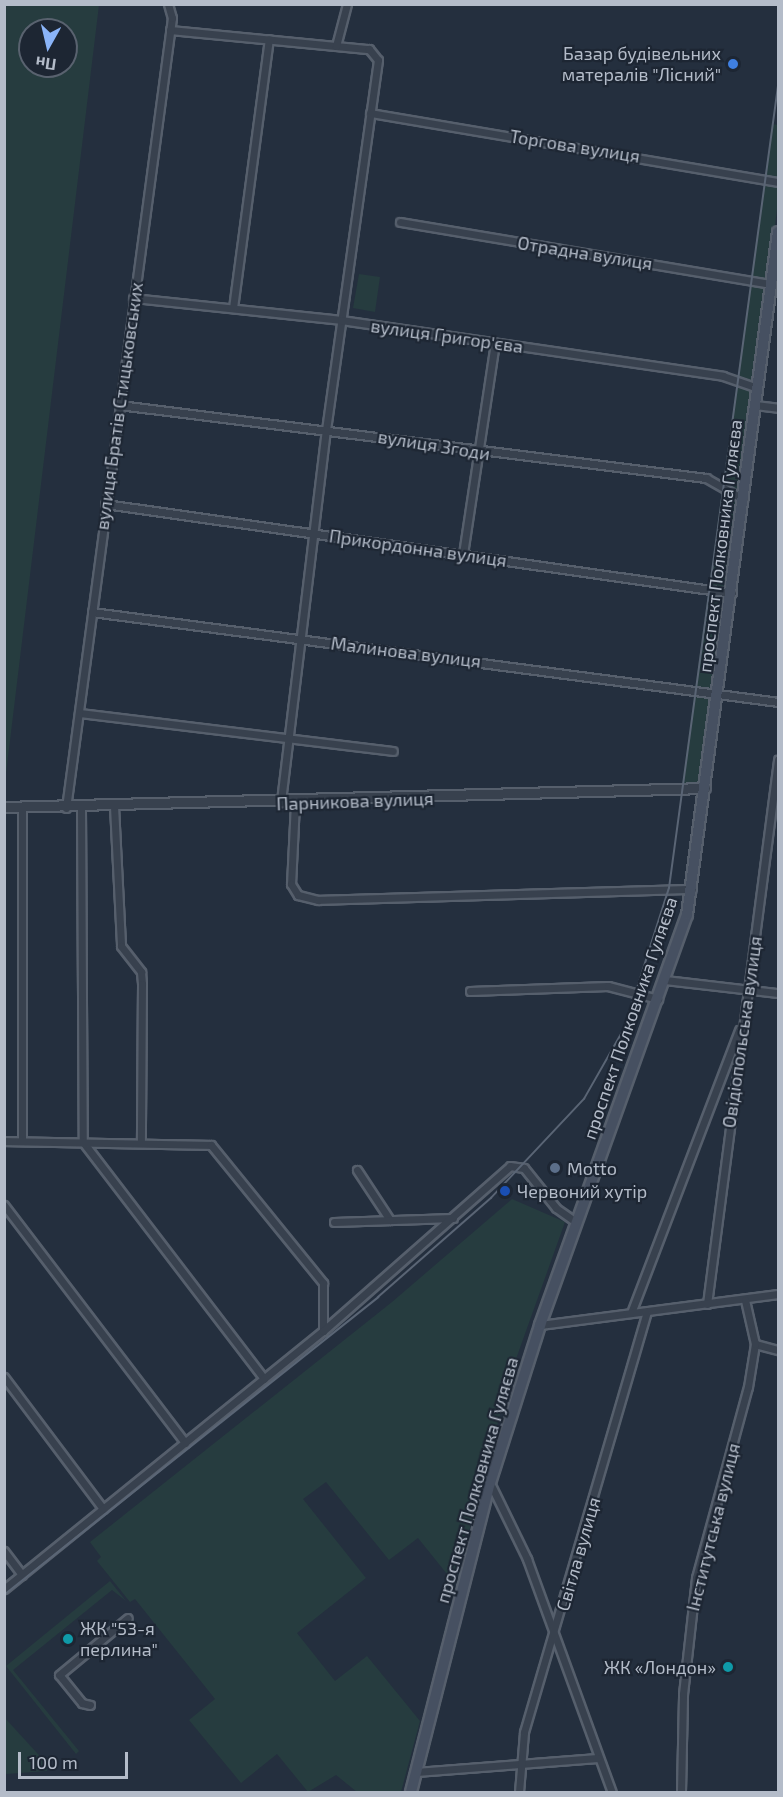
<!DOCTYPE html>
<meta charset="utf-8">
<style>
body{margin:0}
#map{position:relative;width:783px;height:1797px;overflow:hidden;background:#242f3e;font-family:"Exo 2",sans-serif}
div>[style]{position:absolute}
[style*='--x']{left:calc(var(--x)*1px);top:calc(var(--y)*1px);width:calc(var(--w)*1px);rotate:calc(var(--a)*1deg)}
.green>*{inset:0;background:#263c3f}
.roads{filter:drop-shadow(2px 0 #565f6c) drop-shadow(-2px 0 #565f6c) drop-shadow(0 2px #565f6c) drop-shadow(0 -2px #565f6c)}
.minor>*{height:7px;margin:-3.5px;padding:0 3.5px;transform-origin:3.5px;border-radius:3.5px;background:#38414e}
.tertiary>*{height:9px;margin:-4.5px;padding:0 4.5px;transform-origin:4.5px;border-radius:4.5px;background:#38414e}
.secondary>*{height:10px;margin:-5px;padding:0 5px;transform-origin:5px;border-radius:5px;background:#465061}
.tram>*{height:1.5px;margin:-0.75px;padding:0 0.75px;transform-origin:0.75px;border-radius:0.75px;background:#5a6575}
.dots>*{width:16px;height:16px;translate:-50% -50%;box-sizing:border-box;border:3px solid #1d2633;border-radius:50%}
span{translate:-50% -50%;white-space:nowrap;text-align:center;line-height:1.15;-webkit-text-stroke:4.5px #1d2633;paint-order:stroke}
.poi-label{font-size:18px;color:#b4bcc9}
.right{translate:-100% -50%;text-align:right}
.left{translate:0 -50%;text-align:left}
.street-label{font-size:18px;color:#b4bcc9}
.frame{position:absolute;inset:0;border:6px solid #b4bcc9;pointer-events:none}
.north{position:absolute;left:18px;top:18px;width:60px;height:60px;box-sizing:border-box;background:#1d2633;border:2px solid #59626f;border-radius:50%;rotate:188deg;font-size:16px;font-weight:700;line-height:24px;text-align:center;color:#b4bcc9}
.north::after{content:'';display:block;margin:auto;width:21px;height:27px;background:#8ab4f8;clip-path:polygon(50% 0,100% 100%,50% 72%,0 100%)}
.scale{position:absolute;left:18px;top:1752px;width:110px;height:27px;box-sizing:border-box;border:3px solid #b4bcc9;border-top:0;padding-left:8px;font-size:18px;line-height:21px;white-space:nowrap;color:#b4bcc9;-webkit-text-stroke:4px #1d2633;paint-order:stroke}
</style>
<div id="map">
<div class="green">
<div style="clip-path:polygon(evenodd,5px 4px,99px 5px,5px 782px,4px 5px,5px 4px,30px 30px,66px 30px,66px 66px,30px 66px,30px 30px)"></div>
<div style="clip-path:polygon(772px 124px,778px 125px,778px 202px,703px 784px,682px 785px)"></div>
<div style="clip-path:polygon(359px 274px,380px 277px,375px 312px,353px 308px)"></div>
<div style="clip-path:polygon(512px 1199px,565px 1222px,511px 1373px,455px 1584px,418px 1538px,389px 1560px,326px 1482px,303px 1499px,366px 1578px,297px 1633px,335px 1681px,367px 1656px,420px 1721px,401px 1792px,357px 1792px,336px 1775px,308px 1792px,277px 1754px,241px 1783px,189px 1720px,215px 1699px,135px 1599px,130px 1602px,97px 1561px,101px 1557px,90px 1542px,392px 1302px)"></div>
<div style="clip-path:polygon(110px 1581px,126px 1601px,112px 1590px,13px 1670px,79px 1751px,76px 1754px,6px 1666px)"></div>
<div style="clip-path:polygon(4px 1717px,48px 1765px,47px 1771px,6px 1774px)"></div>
</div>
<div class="roads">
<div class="minor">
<div style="--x:170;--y:30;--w:200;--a:5.5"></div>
<div style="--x:369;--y:49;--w:14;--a:51"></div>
<div style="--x:378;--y:60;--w:373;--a:98"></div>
<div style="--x:326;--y:429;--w:376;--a:96.9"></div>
<div style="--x:336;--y:46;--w:43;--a:-75.3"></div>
<div style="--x:370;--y:113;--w:414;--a:9.6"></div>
<div style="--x:400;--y:222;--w:376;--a:9.5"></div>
<div style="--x:133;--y:298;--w:209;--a:6"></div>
<div style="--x:341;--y:320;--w:386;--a:8.3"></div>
<div style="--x:723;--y:376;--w:36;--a:19"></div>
<div style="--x:233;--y:308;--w:271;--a:-82.4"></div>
<div style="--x:119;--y:405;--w:592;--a:7.09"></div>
<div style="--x:706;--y:478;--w:43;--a:29.6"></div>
<div style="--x:755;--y:405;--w:23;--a:7"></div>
<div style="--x:105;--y:504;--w:633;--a:8.08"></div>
<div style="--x:463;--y:554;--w:213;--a:-81.4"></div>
<div style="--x:92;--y:612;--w:692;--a:7.47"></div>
<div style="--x:79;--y:713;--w:316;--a:6.9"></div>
<div style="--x:295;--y:803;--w:81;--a:92.8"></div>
<div style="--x:291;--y:884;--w:13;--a:58"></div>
<div style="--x:298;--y:895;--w:21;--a:14"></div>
<div style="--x:318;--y:900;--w:374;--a:-1.7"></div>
<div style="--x:114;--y:806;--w:140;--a:87.1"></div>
<div style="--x:121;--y:946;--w:33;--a:52"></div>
<div style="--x:141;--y:972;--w:12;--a:85"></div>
<div style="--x:142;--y:984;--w:158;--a:90.4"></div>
<div style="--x:81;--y:807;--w:335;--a:89.7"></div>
<div style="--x:83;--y:1142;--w:298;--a:52.6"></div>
<div style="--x:66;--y:808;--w:797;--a:-82.36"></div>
<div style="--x:172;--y:18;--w:15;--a:-106"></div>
<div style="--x:22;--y:809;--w:332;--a:90"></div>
<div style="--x:665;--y:980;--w:114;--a:6.6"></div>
<div style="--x:470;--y:991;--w:138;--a:-2.1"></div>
<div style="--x:608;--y:986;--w:52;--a:14.6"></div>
<div style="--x:4;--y:1141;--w:207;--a:1.1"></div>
<div style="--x:211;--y:1145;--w:178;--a:50.9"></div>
<div style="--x:323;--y:1283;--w:48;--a:90"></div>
<div style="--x:357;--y:1170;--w:60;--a:56.6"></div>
<div style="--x:4;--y:1205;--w:299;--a:52.7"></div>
<div style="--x:334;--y:1222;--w:119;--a:-1.9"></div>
<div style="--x:707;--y:1304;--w:549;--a:-82.56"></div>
<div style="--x:631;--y:1313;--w:303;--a:-69.1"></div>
<div style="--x:540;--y:1325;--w:240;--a:-7.4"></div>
<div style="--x:755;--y:1344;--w:24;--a:15"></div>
<div style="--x:4;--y:1377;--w:165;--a:53.1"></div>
<div style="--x:490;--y:1483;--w:85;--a:64"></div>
<div style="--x:527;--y:1559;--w:248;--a:70"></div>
<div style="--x:4;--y:1551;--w:30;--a:53"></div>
<div style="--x:4;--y:1589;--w:410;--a:-39"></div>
<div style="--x:323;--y:1331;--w:249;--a:-41.4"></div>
<div style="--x:510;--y:1166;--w:14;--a:8"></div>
<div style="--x:524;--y:1168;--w:51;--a:51.3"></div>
<div style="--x:556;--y:1208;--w:24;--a:35"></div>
<div style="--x:90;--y:1705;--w:8;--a:-166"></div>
<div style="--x:82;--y:1703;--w:36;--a:-129"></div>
<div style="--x:59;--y:1675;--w:89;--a:-39.6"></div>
<div style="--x:416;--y:1772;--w:182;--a:-4.4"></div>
<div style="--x:519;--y:1792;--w:60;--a:-85.2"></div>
<div style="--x:524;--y:1732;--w:438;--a:-73.7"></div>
<div style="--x:681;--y:1792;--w:98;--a:-88.8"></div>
<div style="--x:683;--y:1694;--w:117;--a:-83.6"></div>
<div style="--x:696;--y:1578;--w:198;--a:-74.8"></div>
<div style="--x:748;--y:1387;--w:44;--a:-80.8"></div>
<div style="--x:755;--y:1344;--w:45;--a:-102.8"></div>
</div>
<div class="tertiary">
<div style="--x:4;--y:807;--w:701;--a:-1.55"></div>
</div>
<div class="secondary">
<div style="--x:411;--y:1792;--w:319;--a:-75.7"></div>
<div style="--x:490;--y:1483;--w:166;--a:-72.4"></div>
<div style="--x:540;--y:1325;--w:436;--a:-70.3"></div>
<div style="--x:687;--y:915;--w:689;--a:-82.41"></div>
</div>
</div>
<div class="tram">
<div style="--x:4;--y:1595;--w:478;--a:-38.5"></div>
<div style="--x:378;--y:1297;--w:150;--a:-41.2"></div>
<div style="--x:491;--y:1198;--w:136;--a:-46.8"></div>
<div style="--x:584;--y:1099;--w:81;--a:-60.3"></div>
<div style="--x:624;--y:1029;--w:148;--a:-72.3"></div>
<div style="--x:669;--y:888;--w:809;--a:-82.26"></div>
</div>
<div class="dots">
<div style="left:733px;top:64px;background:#3f7fe0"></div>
<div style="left:555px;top:1168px;background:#5c6f8a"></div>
<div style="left:505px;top:1191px;background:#1a4fb4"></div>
<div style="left:68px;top:1639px;background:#0f9aa8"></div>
<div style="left:728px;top:1667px;background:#0f9aa8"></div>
</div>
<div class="poi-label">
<span class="right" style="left:721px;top:64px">Базар будівельних<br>матералів "Лісний"</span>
<span class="left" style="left:567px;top:1168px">Motto</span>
<span class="left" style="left:517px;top:1191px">Червоний хутір</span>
<span class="left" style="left:80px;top:1639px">ЖК "53-я<br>перлина"</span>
<span class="right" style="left:716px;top:1667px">ЖК «Лондон»</span>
</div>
<div class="street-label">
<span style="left:575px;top:146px;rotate:9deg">Торгова вулиця</span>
<span style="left:585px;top:253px;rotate:9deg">Отрадна вулиця</span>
<span style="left:447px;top:336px;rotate:8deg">вулиця Григор'єва</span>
<span style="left:119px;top:406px;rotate:-82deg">вулиця Братів Стицьковських</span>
<span style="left:434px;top:445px;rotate:9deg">вулиця Згоди</span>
<span style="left:720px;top:546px;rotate:-83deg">проспект Полковника Гуляєва</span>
<span style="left:418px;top:548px;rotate:8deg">Прикордонна вулиця</span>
<span style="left:406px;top:652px;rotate:7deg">Малинова вулиця</span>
<span style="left:355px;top:801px;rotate:-2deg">Парникова вулиця</span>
<span style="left:630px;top:1018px;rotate:-71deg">проспект Полковника Гуляєва</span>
<span style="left:742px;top:1032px;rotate:-82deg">Овідіопольська вулиця</span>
<span style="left:477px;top:1480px;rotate:-74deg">проспект Полковника Гуляєва</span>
<span style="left:713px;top:1527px;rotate:-76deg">Інститутська вулиця</span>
<span style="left:578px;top:1554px;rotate:-74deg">Світла вулиця</span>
</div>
<div class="frame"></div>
<div class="north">Пн</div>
<div class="scale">100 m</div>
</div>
